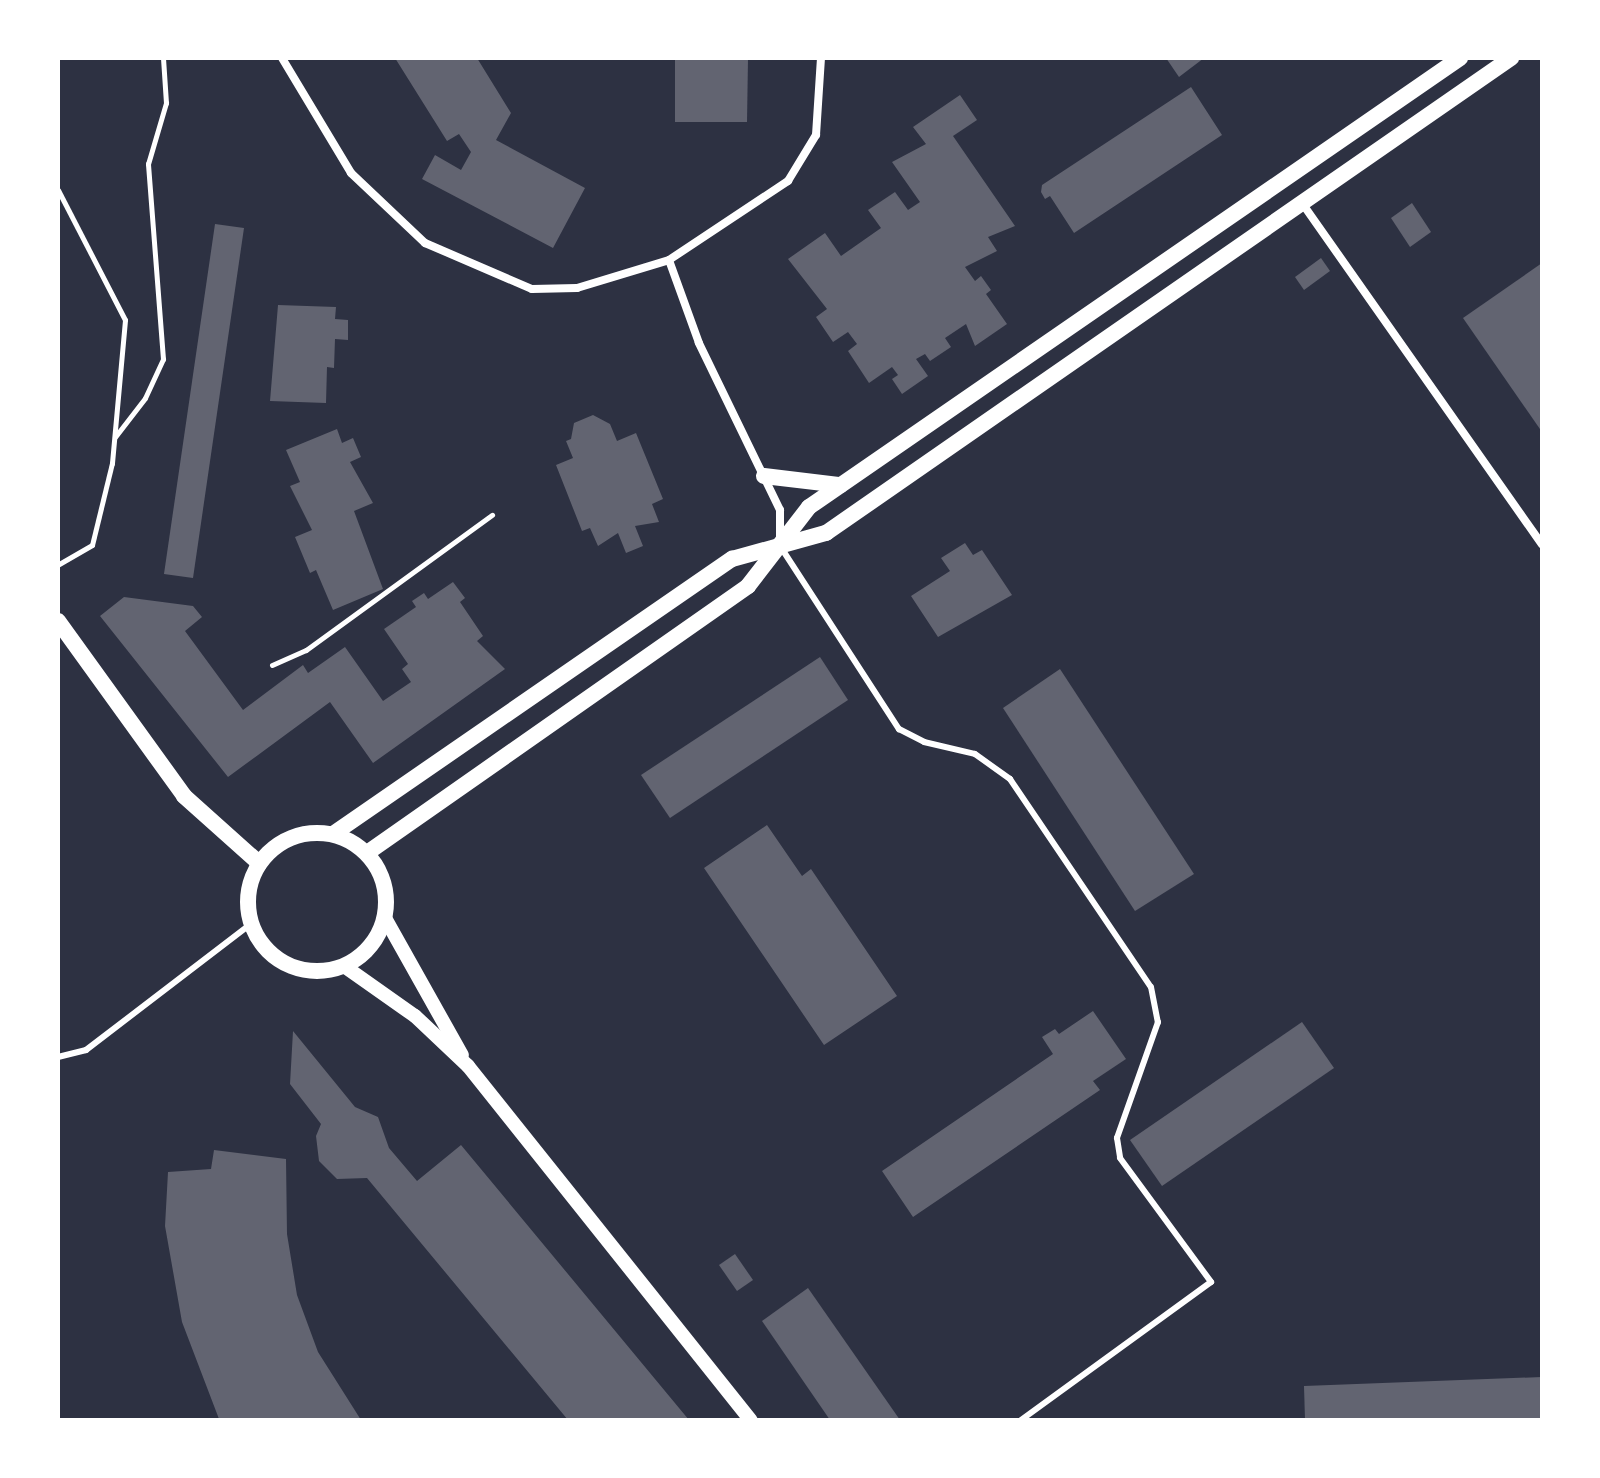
<!DOCTYPE html>
<style>
body{margin:0}
#map{position:relative;width:1600px;height:1478px;overflow:hidden;background:#2d3142;font-family:"IBM Plex Sans",sans-serif}
div>[style]{position:absolute}
[style*='--x']{left:calc(var(--x)*1px);top:calc(var(--y)*1px);width:calc(var(--w)*1px);rotate:calc(var(--a)*1deg)}
.building>*{inset:0;background:#626471}
.path>*{height:5px;margin:-2.5px;padding:0 2.5px;transform-origin:2.5px;border-radius:2.5px;background:#fff}
.service>*{height:6px;margin:-3px;padding:0 3px;transform-origin:3px;border-radius:3px;background:#fff}
.minor>*{height:8px;margin:-4px;padding:0 4px;transform-origin:4px;border-radius:4px;background:#fff}
.tertiary>*{height:14px;margin:-7px;padding:0 7px;transform-origin:7px;border-radius:7px;background:#fff}
.secondary>*{height:16px;margin:-8px;padding:0 8px;transform-origin:8px;border-radius:8px;background:#fff}
.secondary>.ring{margin:-8px;padding:0;box-sizing:content-box;background:none;border:16px solid #fff;border-radius:50%}
span{translate:-50% -50%;white-space:nowrap;text-align:center;line-height:1.15;-webkit-text-stroke:6px #fff;paint-order:stroke}
.frame{position:absolute;inset:0;border:60px solid #fff;pointer-events:none}
</style>
<div id="map">
<div class="building">
<div style="clip-path:polygon(395px 58px,477px 58px,511px 113px,496px 140px,585px 188px,553px 248px,422px 179px,435px 155px,461px 170px,471px 152px,459px 134px,447px 141px)"></div>
<div style="clip-path:polygon(675px 58px,748px 58px,747px 122px,675px 122px)"></div>
<div style="clip-path:polygon(1166px 58px,1204px 58px,1179px 77px)"></div>
<div style="clip-path:polygon(1191px 87px,1222px 135px,1074px 233px,1050px 196px,1045px 199px,1041px 192px,1042px 185px)"></div>
<div style="clip-path:polygon(960px 95px,977px 120px,953px 136px,1015px 226px,988px 237px,997px 251px,965px 267px,975px 281px,981px 276px,991px 290px,986px 294px,1007px 324px,975px 346px,966px 324px,945px 338px,951px 347px,930px 361px,925px 354px,916px 359px,928px 376px,902px 394px,892px 379px,898px 375px,892px 367px,869px 383px,848px 351px,857px 344px,848px 332px,833px 342px,816px 317px,827px 309px,788px 259px,825px 233px,841px 256px,881px 228px,868px 210px,895px 192px,908px 210px,920px 202px,892px 162px,926px 144px,913px 127px)"></div>
<div style="clip-path:polygon(1412px 203px,1431px 232px,1410px 247px,1391px 218px)"></div>
<div style="clip-path:polygon(215px 224px,244px 228px,193px 578px,164px 574px)"></div>
<div style="clip-path:polygon(1321px 258px,1330px 271px,1304px 290px,1295px 277px)"></div>
<div style="clip-path:polygon(1542px 263px,1542px 432px,1463px 318px)"></div>
<div style="clip-path:polygon(278px 305px,336px 307px,335px 319px,348px 320px,348px 340px,335px 339px,334px 368px,327px 367px,326px 403px,270px 401px)"></div>
<div style="clip-path:polygon(593px 415px,610px 424px,617px 441px,636px 433px,663px 499px,652px 504px,659px 522px,635px 526px,643px 546px,626px 553px,618px 533px,598px 546px,590px 528px,582px 531px,556px 465px,573px 458px,566px 441px,571px 439px,574px 423px)"></div>
<div style="clip-path:polygon(337px 429px,342px 443px,353px 438px,361px 457px,350px 462px,373px 503px,354px 511px,383px 589px,333px 610px,316px 570px,310px 573px,295px 537px,312px 530px,290px 486px,300px 482px,286px 450px)"></div>
<div style="clip-path:polygon(965px 543px,973px 555px,982px 550px,1012px 595px,938px 637px,911px 596px,950px 571px,941px 558px)"></div>
<div style="clip-path:polygon(453px 582px,465px 598px,460px 602px,483px 636px,477px 641px,505px 669px,373px 763px,330px 702px,228px 777px,100px 616px,124px 597px,193px 606px,202px 617px,185px 631px,243px 710px,303px 665px,308px 673px,345px 647px,383px 701px,411px 682px,402px 669px,408px 664px,384px 629px,416px 607px,412px 601px,424px 593px,428px 599px)"></div>
<div style="clip-path:polygon(820px 657px,848px 700px,670px 818px,641px 775px)"></div>
<div style="clip-path:polygon(1060px 669px,1194px 874px,1135px 911px,1003px 708px)"></div>
<div style="clip-path:polygon(767px 825px,802px 876px,811px 869px,897px 996px,824px 1045px,704px 868px)"></div>
<div style="clip-path:polygon(1093px 1011px,1126px 1059px,1093px 1081px,1100px 1090px,913px 1217px,882px 1171px,1053px 1054px,1042px 1037px,1055px 1029px,1059px 1034px)"></div>
<div style="clip-path:polygon(1302px 1022px,1334px 1068px,1162px 1186px,1130px 1140px)"></div>
<div style="clip-path:polygon(293px 1031px,355px 1107px,378px 1117px,389px 1148px,417px 1181px,461px 1145px,689px 1420px,568px 1420px,367px 1178px,337px 1179px,319px 1161px,316px 1136px,321px 1124px,290px 1084px)"></div>
<div style="clip-path:polygon(214px 1150px,286px 1159px,287px 1234px,297px 1295px,318px 1352px,361px 1420px,219px 1419px,182px 1322px,165px 1226px,168px 1172px,211px 1169px)"></div>
<div style="clip-path:polygon(735px 1254px,753px 1280px,737px 1291px,719px 1265px)"></div>
<div style="clip-path:polygon(808px 1288px,900px 1420px,830px 1420px,762px 1321px)"></div>
<div style="clip-path:polygon(1542px 1377px,1542px 1420px,1305px 1420px,1304px 1386px)"></div>
</div>
<div class="path">
<div style="--x:58;--y:190;--w:146;--a:62.7"></div>
<div style="--x:125;--y:320;--w:144;--a:95.2"></div>
<div style="--x:112;--y:463;--w:84;--a:103.7"></div>
<div style="--x:92;--y:545;--w:39;--a:150"></div>
<div style="--x:115;--y:437;--w:49;--a:-52.4"></div>
<div style="--x:145;--y:398;--w:43;--a:-65.2"></div>
<div style="--x:163;--y:359;--w:196;--a:-94.4"></div>
<div style="--x:148;--y:164;--w:64;--a:-73.6"></div>
<div style="--x:166;--y:103;--w:45;--a:-93.8"></div>
<div style="--x:272;--y:665;--w:37;--a:-24"></div>
<div style="--x:306;--y:650;--w:230;--a:-36"></div>
</div>
<div class="service">
<div style="--x:782;--y:549;--w:215;--a:57"></div>
<div style="--x:899;--y:729;--w:28;--a:27"></div>
<div style="--x:924;--y:742;--w:52;--a:13.2"></div>
<div style="--x:975;--y:754;--w:43;--a:35.5"></div>
<div style="--x:1010;--y:779;--w:251;--a:55.9"></div>
<div style="--x:1151;--y:987;--w:36;--a:79"></div>
<div style="--x:1158;--y:1022;--w:123;--a:109.5"></div>
<div style="--x:1117;--y:1138;--w:20;--a:81"></div>
<div style="--x:1120;--y:1158;--w:154;--a:53.7"></div>
<div style="--x:1211;--y:1282;--w:235;--a:144"></div>
<div style="--x:58;--y:1057;--w:29;--a:-14"></div>
<div style="--x:86;--y:1050;--w:208;--a:-37.4"></div>
</div>
<div class="minor">
<div style="--x:282;--y:58;--w:134;--a:59"></div>
<div style="--x:351;--y:173;--w:102;--a:43.4"></div>
<div style="--x:425;--y:243;--w:116;--a:23.3"></div>
<div style="--x:532;--y:289;--w:45;--a:-1.3"></div>
<div style="--x:577;--y:288;--w:96;--a:-16.9"></div>
<div style="--x:1302;--y:203;--w:417;--a:54.9"></div>
<div style="--x:780;--y:541;--w:31;--a:-90"></div>
<div style="--x:780;--y:510;--w:186;--a:-115.9"></div>
<div style="--x:699;--y:343;--w:88;--a:-109.9"></div>
<div style="--x:669;--y:260;--w:143;--a:-33.6"></div>
<div style="--x:788;--y:181;--w:54;--a:-58.7"></div>
<div style="--x:816;--y:135;--w:77;--a:-86.3"></div>
</div>
<div class="tertiary">
<div style="--x:385;--y:918;--w:157;--a:60.7"></div>
<div style="--x:344;--y:966;--w:87;--a:35.2"></div>
<div style="--x:415;--y:1016;--w:73;--a:43.3"></div>
<div style="--x:468;--y:1066;--w:453;--a:51.4"></div>
</div>
<div class="secondary">
<div style="--x:764;--y:476;--w:77;--a:6.8"></div>
<div style="--x:58;--y:621;--w:216;--a:54.2"></div>
<div style="--x:184;--y:796;--w:101;--a:41.8"></div>
<div class="ring" style="left:248px;top:833px;width:122px;height:122px"></div>
<div style="--x:333;--y:834;--w:485;--a:-34.6"></div>
<div style="--x:732;--y:559;--w:98;--a:-15.5"></div>
<div style="--x:826;--y:533;--w:834;--a:-34.74"></div>
<div style="--x:367;--y:853;--w:465;--a:-35"></div>
<div style="--x:748;--y:586;--w:100;--a:-52.3"></div>
<div style="--x:809;--y:507;--w:791;--a:-34.59"></div>
</div>
<div class="frame"></div>
</div>
